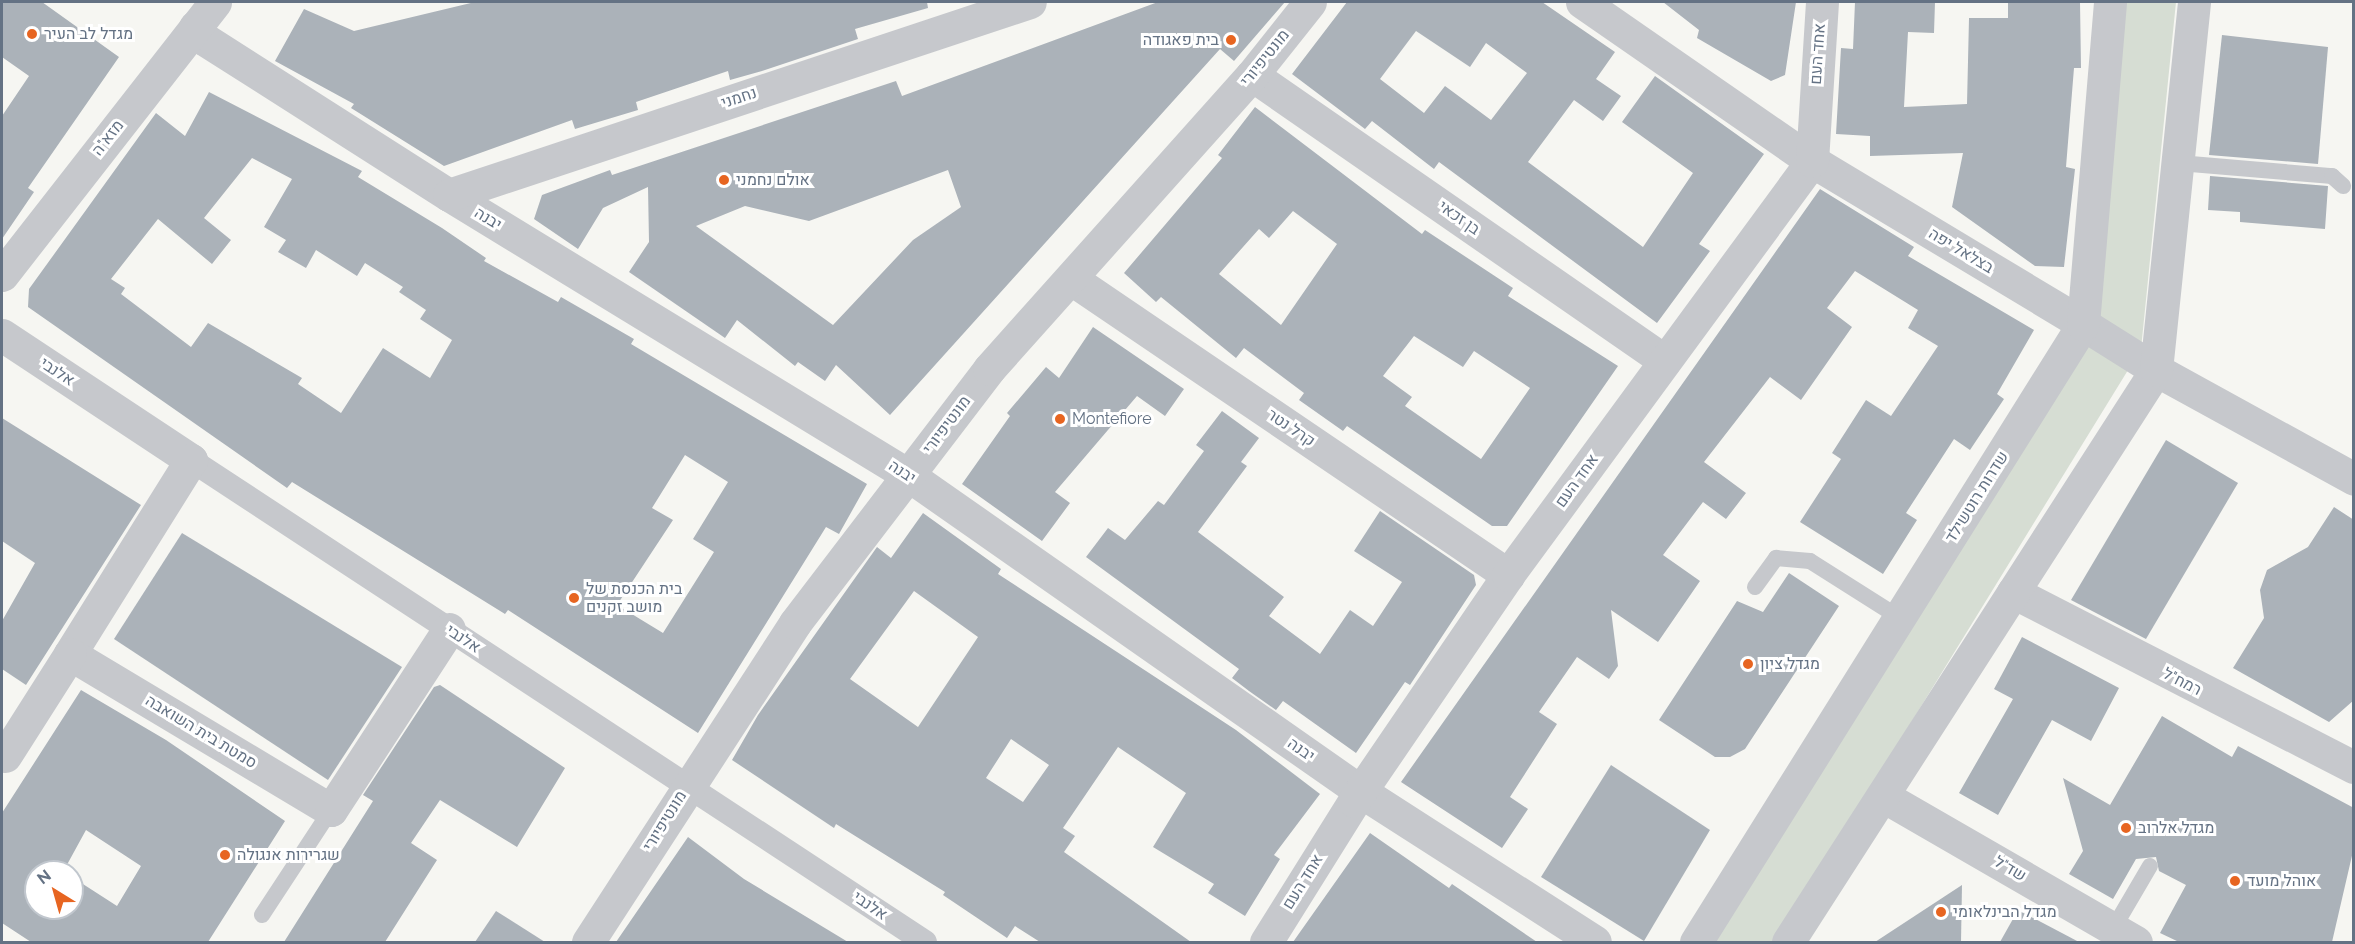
<!DOCTYPE html>
<meta charset="utf-8">
<style>
body{margin:0}
#map{position:relative;width:2355px;height:944px;overflow:hidden;background:#f6f6f2;font-family:Raleway,Heebo,sans-serif}
div>[style]{position:absolute}
[style*='--x']{left:calc(var(--x)*1px);top:calc(var(--y)*1px);width:calc(var(--w)*1px);rotate:calc(var(--a)*1deg)}
.green>*{inset:0;background:#d6ddd3}
.building>*{inset:0;background:#abb2b9}
.service>*{height:16px;margin:-8px;padding:0 8px;transform-origin:8px;border-radius:8px;background:#c6c8cc}
.pedestrian>*{height:24px;margin:-12px;padding:0 12px;transform-origin:12px;border-radius:12px;background:#c6c8cc}
.minor>*{height:33px;margin:-16.5px;padding:0 16.5px;transform-origin:16.5px;border-radius:16.5px;background:#c6c8cc}
.tertiary>*{height:33px;margin:-16.5px;padding:0 16.5px;transform-origin:16.5px;border-radius:16.5px;background:#c6c8cc}
.dots>*{width:16px;height:16px;translate:-50% -50%;box-sizing:border-box;border:3px solid #fff;border-radius:50%}
span{translate:-50% -50%;white-space:nowrap;text-align:center;line-height:1.15;-webkit-text-stroke:6px #fff;paint-order:stroke}
.poi-label{font-size:16px;color:#647284}
.left{translate:0 -50%;text-align:left}
.right{translate:-100% -50%;text-align:right}
.street-label{font-size:16px;color:#647284}
.frame{position:absolute;inset:0;border:3px solid #647284;pointer-events:none}
.north{position:absolute;left:24px;top:860px;width:60px;height:60px;box-sizing:border-box;background:#fff;border:2px solid #c1c7ce;border-radius:50%;rotate:323deg;font-size:16px;font-weight:700;line-height:24px;text-align:center;color:#647284}
.north::after{content:'';display:block;margin:auto;width:21px;height:27px;background:#e76521;clip-path:polygon(50% 0,100% 100%,50% 72%,0 100%)}
</style>
<div id="map">
<div class="green">
<div style="clip-path:polygon(2123px 2px,2176px 2px,2141px 349px,1776px 942px,1707px 942px,2086px 340px)"></div>
</div>
<div class="building">
<div style="clip-path:polygon(2px 2px,42px 2px,119px 57px,28px 188px,34px 192px,2px 239px,2px 116px,29px 76px,2px 57px)"></div>
<div style="clip-path:polygon(475px 2px,927px 2px,928px 8px,855px 29px,858px 39px,762px 71px,730px 80px,728px 71px,636px 102px,638px 110px,575px 129px,572px 120px,444px 166px,351px 108px,354px 104px,275px 61px,304px 9px,354px 31px)"></div>
<div style="clip-path:polygon(evenodd,1158px 2px,1285px 2px,1234px 61px,1220px 49px,890px 415px,836px 365px,825px 381px,798px 362px,795px 366px,737px 320px,725px 338px,629px 272px,649px 242px,648px 187px,603px 208px,578px 249px,534px 219px,542px 195px,610px 170px,612px 175px,896px 81px,902px 96px,1158px 2px,948px 170px,961px 207px,913px 240px,833px 325px,696px 226px,745px 206px,809px 221px,948px 170px)"></div>
<div style="clip-path:polygon(evenodd,1347px 2px,1542px 2px,1615px 52px,1596px 79px,1621px 96px,1603px 121px,1574px 100px,1528px 162px,1643px 247px,1693px 173px,1622px 122px,1655px 76px,1764px 154px,1699px 244px,1710px 251px,1657px 323px,1439px 162px,1434px 169px,1372px 121px,1365px 129px,1292px 74px,1347px 2px,1416px 31px,1470px 67px,1486px 43px,1527px 73px,1491px 120px,1445px 86px,1424px 113px,1380px 79px,1416px 31px)"></div>
<div style="clip-path:polygon(1663px 2px,1796px 2px,1785px 75px,1771px 81px,1697px 38px,1699px 30px)"></div>
<div style="clip-path:polygon(1855px 2px,1935px 2px,1934px 33px,1908px 32px,1904px 107px,1967px 104px,1969px 18px,2008px 18px,2008px 2px,2080px 2px,2081px 68px,2074px 68px,2066px 167px,2075px 169px,2064px 267px,2035px 266px,1952px 207px,1963px 153px,1870px 156px,1870px 136px,1836px 134px,1841px 48px,1853px 49px)"></div>
<div style="clip-path:polygon(2222px 35px,2328px 47px,2318px 164px,2209px 155px)"></div>
<div style="clip-path:polygon(evenodd,209px 92px,362px 171px,358px 177px,442px 228px,486px 258px,484px 261px,558px 302px,561px 297px,634px 339px,631px 344px,867px 484px,839px 534px,826px 527px,698px 733px,508px 610px,505px 614px,292px 482px,287px 488px,28px 307px,29px 289px,156px 113px,185px 136px,209px 92px,252px 158px,292px 179px,264px 227px,286px 240px,278px 252px,306px 268px,316px 250px,357px 276px,365px 263px,403px 287px,399px 292px,426px 310px,420px 319px,452px 340px,430px 378px,383px 348px,341px 413px,298px 384px,302px 378px,208px 323px,191px 347px,121px 294px,125px 288px,111px 279px,158px 219px,212px 264px,231px 240px,204px 218px,252px 158px,209px 92px,685px 455px,728px 482px,693px 539px,714px 552px,663px 633px,617px 605px,673px 520px,652px 508px,685px 455px)"></div>
<div style="clip-path:polygon(evenodd,1255px 107px,1422px 234px,1425px 230px,1513px 288px,1508px 296px,1618px 366px,1507px 526px,1492px 526px,1347px 426px,1343px 431px,1299px 400px,1304px 393px,1244px 348px,1236px 358px,1161px 297px,1156px 302px,1124px 273px,1222px 158px,1218px 155px,1255px 107px,1293px 211px,1337px 244px,1281px 325px,1219px 274px,1259px 229px,1269px 238px,1293px 211px,1255px 107px,1414px 336px,1463px 367px,1474px 351px,1530px 388px,1481px 459px,1405px 406px,1412px 397px,1383px 376px,1414px 336px)"></div>
<div style="clip-path:polygon(2210px 176px,2328px 186px,2325px 229px,2240px 222px,2240px 212px,2208px 210px)"></div>
<div style="clip-path:polygon(1820px 189px,1914px 247px,1908px 256px,2034px 330px,1997px 394px,2004px 399px,1970px 450px,1954px 439px,1906px 513px,1917px 520px,1883px 574px,1800px 522px,1841px 459px,1832px 453px,1866px 400px,1891px 416px,1938px 346px,1908px 328px,1918px 310px,1855px 271px,1827px 308px,1852px 327px,1801px 400px,1770px 377px,1704px 462px,1746px 493px,1726px 519px,1703px 502px,1663px 555px,1700px 581px,1658px 642px,1611px 610px,1618px 666px,1609px 679px,1577px 657px,1539px 712px,1557px 724px,1510px 797px,1528px 809px,1502px 848px,1401px 782px)"></div>
<div style="clip-path:polygon(1093px 327px,1184px 389px,1165px 416px,1137px 396px,1055px 492px,1070px 503px,1042px 541px,962px 484px,1010px 416px,1007px 413px,1046px 367px,1059px 378px)"></div>
<div style="clip-path:polygon(1222px 411px,1259px 438px,1241px 462px,1247px 466px,1198px 532px,1284px 597px,1269px 616px,1320px 654px,1350px 610px,1373px 626px,1402px 582px,1354px 551px,1380px 511px,1474px 575px,1476px 585px,1410px 685px,1405px 682px,1356px 753px,1283px 701px,1276px 710px,1249px 691px,1232px 678px,1239px 669px,1086px 557px,1108px 528px,1125px 540px,1158px 501px,1164px 505px,1204px 451px,1196px 445px)"></div>
<div style="clip-path:polygon(2px 418px,141px 505px,26px 685px,2px 669px,2px 621px,35px 563px,2px 541px)"></div>
<div style="clip-path:polygon(2166px 440px,2238px 483px,2146px 639px,2071px 600px)"></div>
<div style="clip-path:polygon(2334px 507px,2354px 520px,2354px 700px,2329px 722px,2233px 668px,2264px 618px,2260px 590px,2267px 570px,2308px 547px)"></div>
<div style="clip-path:polygon(evenodd,923px 513px,1001px 569px,998px 574px,1236px 730px,1320px 794px,1274px 855px,1280px 859px,1245px 916px,1208px 893px,1214px 884px,1153px 847px,1186px 793px,1118px 747px,1063px 828px,1075px 836px,1064px 852px,1191px 942px,1040px 942px,1015px 926px,1007px 938px,943px 895px,945px 892px,836px 824px,834px 828px,732px 760px,758px 715px,877px 547px,891px 558px,923px 513px,914px 591px,978px 637px,918px 727px,850px 679px,914px 591px,923px 513px,1011px 739px,1049px 765px,1023px 802px,986px 778px,1011px 739px)"></div>
<div style="clip-path:polygon(182px 533px,402px 667px,328px 780px,114px 639px)"></div>
<div style="clip-path:polygon(1789px 573px,1839px 606px,1745px 749px,1730px 757px,1715px 757px,1659px 720px,1737px 601px,1763px 612px)"></div>
<div style="clip-path:polygon(2022px 637px,2119px 688px,2091px 741px,2052px 720px,1998px 815px,1959px 793px,2013px 699px,1994px 689px)"></div>
<div style="clip-path:polygon(440px 685px,565px 768px,517px 847px,440px 800px,411px 843px,437px 860px,385px 942px,284px 942px,373px 801px,363px 795px,434px 687px)"></div>
<div style="clip-path:polygon(evenodd,81px 690px,166px 740px,285px 821px,208px 942px,31px 942px,2px 923px,2px 813px,81px 690px,86px 830px,141px 866px,117px 906px,72px 877px,72px 908px,36px 908px,36px 872px,63px 872px,86px 830px)"></div>
<div style="clip-path:polygon(2162px 716px,2232px 757px,2238px 746px,2354px 808px,2354px 847px,2332px 942px,2179px 942px,2160px 933px,2186px 885px,2159px 871px,2156px 857px,2136px 859px,2113px 899px,2069px 874px,2083px 851px,2063px 778px,2110px 805px)"></div>
<div style="clip-path:polygon(1611px 765px,1710px 830px,1644px 941px,1541px 877px)"></div>
<div style="clip-path:polygon(1370px 833px,1449px 888px,1452px 884px,1537px 942px,1293px 942px)"></div>
<div style="clip-path:polygon(688px 837px,744px 879px,848px 942px,616px 942px)"></div>
<div style="clip-path:polygon(1962px 885px,1961px 942px,1875px 942px)"></div>
<div style="clip-path:polygon(2018px 910px,2079px 942px,2000px 942px)"></div>
<div style="clip-path:polygon(496px 911px,545px 942px,475px 942px)"></div>
</div>
<div class="service">
<div style="--x:2179;--y:163;--w:154;--a:4.9"></div>
<div style="--x:2332;--y:176;--w:15;--a:42"></div>
<div style="--x:1755;--y:587;--w:36;--a:-54"></div>
<div style="--x:1776;--y:558;--w:34;--a:5"></div>
<div style="--x:1810;--y:561;--w:107;--a:32.3"></div>
<div style="--x:262;--y:915;--w:126;--a:-56.7"></div>
<div style="--x:2113;--y:929;--w:73;--a:-59.6"></div>
</div>
<div class="pedestrian">
<div style="--x:191;--y:460;--w:878;--a:33.29"></div>
</div>
<div class="minor">
<div style="--x:1582;--y:2;--w:280;--a:34.7"></div>
<div style="--x:1812;--y:161;--w:316;--a:31"></div>
<div style="--x:195;--y:27;--w:15;--a:53"></div>
<div style="--x:204;--y:39;--w:290;--a:32.5"></div>
<div style="--x:449;--y:195;--w:538;--a:31.38"></div>
<div style="--x:908;--y:475;--w:552;--a:34.96"></div>
<div style="--x:1360;--y:791;--w:279;--a:32.7"></div>
<div style="--x:1252;--y:75;--w:502;--a:34.7"></div>
<div style="--x:449;--y:195;--w:612;--a:-18.38"></div>
<div style="--x:2;--y:275;--w:346;--a:-52"></div>
<div style="--x:1073;--y:280;--w:526;--a:34.14"></div>
<div style="--x:2;--y:335;--w:227;--a:33.5"></div>
<div style="--x:191;--y:460;--w:229;--a:122"></div>
<div style="--x:70;--y:654;--w:304;--a:30.9"></div>
<div style="--x:331;--y:810;--w:216;--a:-56.9"></div>
<div style="--x:2013;--y:592;--w:383;--a:27.2"></div>
<div style="--x:5;--y:756;--w:121;--a:-57.5"></div>
<div style="--x:1883;--y:796;--w:292;--a:30"></div>
<div style="--x:588;--y:942;--w:380;--a:-57"></div>
<div style="--x:795;--y:623;--w:320;--a:-52.6"></div>
<div style="--x:989;--y:369;--w:394;--a:-48.2"></div>
<div style="--x:1252;--y:75;--w:93;--a:-51.5"></div>
<div style="--x:1266;--y:942;--w:166;--a:-58"></div>
<div style="--x:1354;--y:801;--w:273;--a:-55.7"></div>
<div style="--x:1508;--y:575;--w:514;--a:-53.71"></div>
<div style="--x:1812;--y:161;--w:159;--a:-86.4"></div>
</div>
<div class="tertiary">
<div style="--x:2083;--y:324;--w:86;--a:32.2"></div>
<div style="--x:2156;--y:370;--w:226;--a:28.8"></div>
<div style="--x:1696;--y:942;--w:729;--a:-57.94"></div>
<div style="--x:2083;--y:324;--w:323;--a:-85.2"></div>
<div style="--x:1788;--y:942;--w:680;--a:-57.24"></div>
<div style="--x:2156;--y:370;--w:370;--a:-84.1"></div>
</div>
<div class="dots">
<div style="left:32px;top:34px;background:#e76521"></div>
<div style="left:1231px;top:40px;background:#e76521"></div>
<div style="left:724px;top:180px;background:#e76521"></div>
<div style="left:1060px;top:419px;background:#e76521"></div>
<div style="left:574px;top:598px;background:#e76521"></div>
<div style="left:1748px;top:664px;background:#e76521"></div>
<div style="left:2126px;top:828px;background:#e76521"></div>
<div style="left:225px;top:855px;background:#e76521"></div>
<div style="left:2235px;top:881px;background:#e76521"></div>
<div style="left:1941px;top:912px;background:#e76521"></div>
</div>
<div class="poi-label">
<span class="left" style="left:44px;top:34px">מגדל לב העיר</span>
<span class="right" style="left:1219px;top:40px">בית פאגודה</span>
<span class="left" style="left:736px;top:180px">אולם נחמני</span>
<span class="left" style="left:1072px;top:419px">Montefiore</span>
<span class="left" style="left:586px;top:598px">בית הכנסת של<br>מושב זקנים</span>
<span class="left" style="left:1760px;top:664px">מגדל ציון</span>
<span class="left" style="left:2138px;top:828px">מגדל אלרוב</span>
<span class="left" style="left:237px;top:855px">שגרירות אנגולה</span>
<span class="left" style="left:2247px;top:881px">אוהל מועד</span>
<span class="left" style="left:1953px;top:912px">מגדל הבינלאומי</span>
</div>
<div class="street-label">
<span style="left:1818px;top:54px;rotate:-86deg">אחד העם</span>
<span style="left:1265px;top:58px;rotate:-51deg">מונטיפיורי</span>
<span style="left:739px;top:98px;rotate:-18deg">נחמני</span>
<span style="left:108px;top:138px;rotate:-52deg">מזא"ה</span>
<span style="left:1459px;top:218px;rotate:35deg">בן זכאי</span>
<span style="left:488px;top:219px;rotate:31deg">יבנה</span>
<span style="left:1961px;top:251px;rotate:31deg">בצלאל יפה</span>
<span style="left:57px;top:372px;rotate:33deg">אלנבי</span>
<span style="left:947px;top:425px;rotate:-53deg">מונטיפיורי</span>
<span style="left:1291px;top:428px;rotate:34deg">קרל נטר</span>
<span style="left:902px;top:472px;rotate:33deg">יבנה</span>
<span style="left:1577px;top:481px;rotate:-54deg">אחד העם</span>
<span style="left:1977px;top:497px;rotate:-58deg">שדרות רוטשילד</span>
<span style="left:463px;top:639px;rotate:33deg">אלנבי</span>
<span style="left:2182px;top:682px;rotate:27deg">רמח"ל</span>
<span style="left:201px;top:732px;rotate:31deg">סמטת בית השואבה</span>
<span style="left:1301px;top:750px;rotate:35deg">יבנה</span>
<span style="left:665px;top:821px;rotate:-58deg">מונטיפיורי</span>
<span style="left:2010px;top:869px;rotate:30deg">שד"ל</span>
<span style="left:1303px;top:882px;rotate:-58deg">אחד העם</span>
<span style="left:870px;top:906px;rotate:34deg">אלנבי</span>
</div>
<div class="frame"></div>
<div class="north">N</div>
</div>
